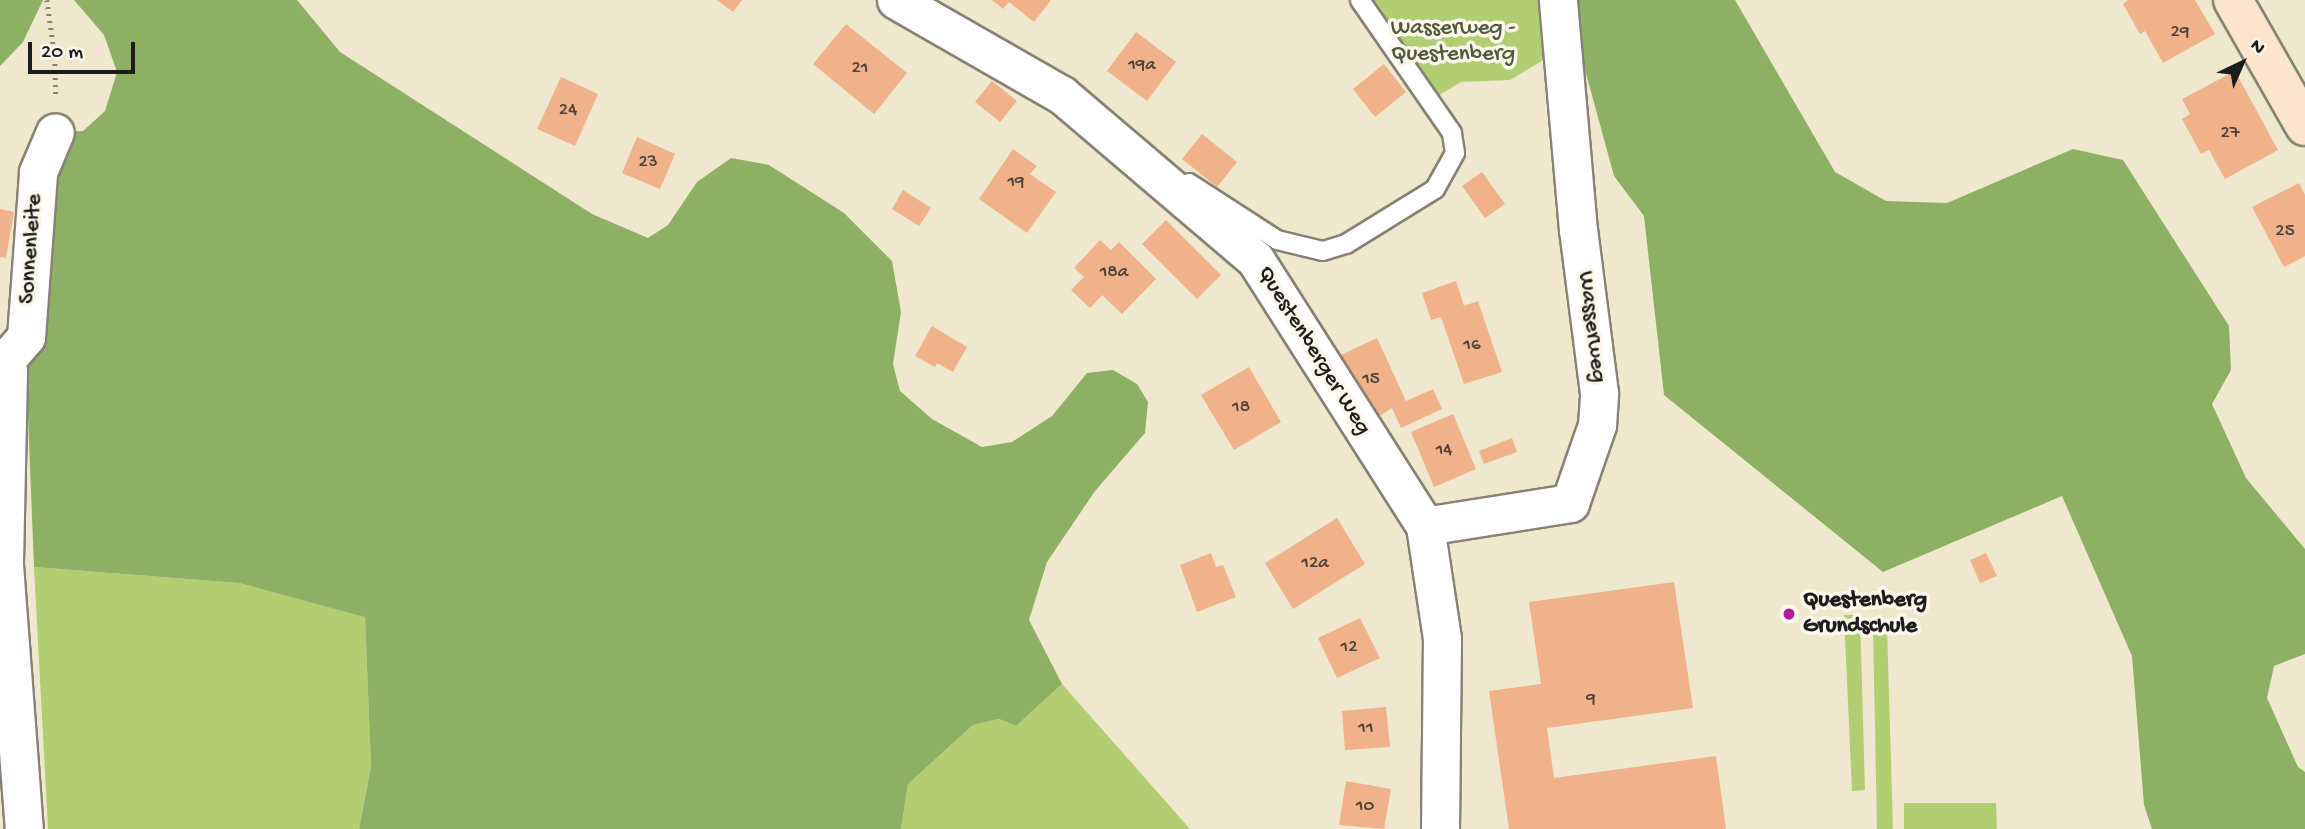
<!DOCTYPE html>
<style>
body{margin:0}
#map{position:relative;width:2305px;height:829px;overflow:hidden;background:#f0e8ce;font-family:"Gochi Hand",sans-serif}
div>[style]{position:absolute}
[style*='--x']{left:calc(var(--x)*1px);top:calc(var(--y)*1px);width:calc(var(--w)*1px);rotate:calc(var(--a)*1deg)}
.green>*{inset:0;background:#b2cd72}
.forest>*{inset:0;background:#8db064}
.building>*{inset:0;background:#efb28b}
.path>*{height:4.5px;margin-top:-2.25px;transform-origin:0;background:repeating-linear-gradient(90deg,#868275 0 2px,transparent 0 7px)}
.roads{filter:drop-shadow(2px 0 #868275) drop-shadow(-2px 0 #868275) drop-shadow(0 2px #868275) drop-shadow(0 -2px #868275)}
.lane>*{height:18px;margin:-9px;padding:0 9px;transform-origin:9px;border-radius:9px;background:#fff}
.street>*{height:37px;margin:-18.5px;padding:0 18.5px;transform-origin:18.5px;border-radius:18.5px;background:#fff}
.secondary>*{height:38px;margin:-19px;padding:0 19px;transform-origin:19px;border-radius:19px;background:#fce5cf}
.dots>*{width:19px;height:19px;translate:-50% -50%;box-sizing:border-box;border:4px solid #fbf7ec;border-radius:50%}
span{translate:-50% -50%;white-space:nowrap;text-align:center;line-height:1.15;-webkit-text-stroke:7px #fbf7ec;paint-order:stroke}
.number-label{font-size:19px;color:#514238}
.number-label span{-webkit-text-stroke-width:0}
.park-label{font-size:23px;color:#505a3a}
.street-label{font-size:23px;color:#1c1c1c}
.poi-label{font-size:23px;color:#1c1c1c;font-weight:700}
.left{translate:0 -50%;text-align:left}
.north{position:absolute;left:2207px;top:28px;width:70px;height:70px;-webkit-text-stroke:5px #fbf7ec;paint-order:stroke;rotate:44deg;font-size:19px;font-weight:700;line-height:28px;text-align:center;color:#1c1c1c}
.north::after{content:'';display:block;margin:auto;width:24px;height:32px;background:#1c1c1c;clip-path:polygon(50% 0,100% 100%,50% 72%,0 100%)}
.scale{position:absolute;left:28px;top:42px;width:107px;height:32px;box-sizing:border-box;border:4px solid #1c1c1c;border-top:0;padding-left:9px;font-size:21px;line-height:24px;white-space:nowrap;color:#1c1c1c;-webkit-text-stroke:5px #fbf7ec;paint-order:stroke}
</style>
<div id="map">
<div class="green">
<div style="clip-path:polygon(1371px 0,1540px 0,1545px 59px,1510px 80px,1461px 82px,1439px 95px)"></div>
<div style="clip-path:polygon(34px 567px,239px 583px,365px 616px,371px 767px,359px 829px,48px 829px)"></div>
<div style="clip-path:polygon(1844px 615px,1860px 615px,1865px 790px,1852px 791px)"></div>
<div style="clip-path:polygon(1887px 627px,1893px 829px,1877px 829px,1873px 628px)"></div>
<div style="clip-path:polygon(1062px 684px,1190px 829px,901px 829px,908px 784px,973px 725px,999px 719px,1016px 726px)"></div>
<div style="clip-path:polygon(1904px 803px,1996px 803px,1997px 829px,1904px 829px)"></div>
</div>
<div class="forest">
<div style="clip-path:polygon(0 0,43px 0,23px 42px,0 66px)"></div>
<div style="clip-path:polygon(74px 0,297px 0,340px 52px,592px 214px,648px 238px,668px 225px,697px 182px,731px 158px,769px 165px,844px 213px,892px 261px,901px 312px,893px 364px,900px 391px,932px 419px,982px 447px,1012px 442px,1052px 416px,1087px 373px,1113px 370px,1137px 384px,1148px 402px,1145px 433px,1095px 491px,1047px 562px,1029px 620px,1062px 684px,1016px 726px,999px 719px,973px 725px,908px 784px,901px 829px,359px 829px,371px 767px,365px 617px,239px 583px,34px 567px,25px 341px,55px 132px,83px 131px,105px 111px,117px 72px,104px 35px)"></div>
<div style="clip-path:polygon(1566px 0,1735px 0,1835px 172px,1886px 201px,1947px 203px,2073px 149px,2123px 160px,2229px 326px,2231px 370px,2212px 404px,2246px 478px,2305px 549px,2305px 654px,2274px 666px,2267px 698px,2298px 767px,2305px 772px,2305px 829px,2152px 829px,2144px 805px,2132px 656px,2062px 496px,1883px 572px,1664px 395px,1644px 216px,1614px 176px)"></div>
</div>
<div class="building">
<div style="clip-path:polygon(717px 0,742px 0,733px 12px)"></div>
<div style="clip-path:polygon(992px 0,1051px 0,1034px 22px,1009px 2px,1003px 9px)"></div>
<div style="clip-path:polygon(2128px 0,2195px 0,2215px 34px,2163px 63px,2145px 31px,2140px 34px,2123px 4px)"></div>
<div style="clip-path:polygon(846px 24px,907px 73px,874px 114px,813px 64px)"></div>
<div style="clip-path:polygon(1136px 32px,1176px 62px,1147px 101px,1107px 71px)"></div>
<div style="clip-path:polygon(1384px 64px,1406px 92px,1375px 117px,1353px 89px)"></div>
<div style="clip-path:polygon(2235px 71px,2278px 150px,2225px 179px,2209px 150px,2201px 154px,2182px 119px,2190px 114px,2182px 99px)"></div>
<div style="clip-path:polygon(561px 77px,598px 94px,575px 146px,537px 129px)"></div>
<div style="clip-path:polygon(992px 81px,1017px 101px,1000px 122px,975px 102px)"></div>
<div style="clip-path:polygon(1202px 134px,1237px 162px,1217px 187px,1182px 159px)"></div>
<div style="clip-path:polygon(637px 137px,675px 154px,660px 189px,622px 173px)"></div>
<div style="clip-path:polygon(1013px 149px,1037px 166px,1030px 174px,1056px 192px,1027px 233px,979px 199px)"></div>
<div style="clip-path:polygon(1482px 172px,1505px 204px,1485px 218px,1462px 186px)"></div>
<div style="clip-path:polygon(2299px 183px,2305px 195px,2305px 256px,2284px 267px,2252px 207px)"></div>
<div style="clip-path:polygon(903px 190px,931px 208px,919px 226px,892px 209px)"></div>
<div style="clip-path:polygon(0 209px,14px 212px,6px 258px,0 257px)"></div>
<div style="clip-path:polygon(1166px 220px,1221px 275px,1197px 299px,1142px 244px)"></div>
<div style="clip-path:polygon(1100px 240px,1111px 250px,1119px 242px,1156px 279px,1122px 314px,1102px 295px,1090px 308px,1071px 290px,1084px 277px,1074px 268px)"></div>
<div style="clip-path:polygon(1456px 281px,1464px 306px,1478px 301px,1502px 372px,1464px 384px,1441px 317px,1431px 320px,1422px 293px)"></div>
<div style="clip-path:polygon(932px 326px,967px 347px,953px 372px,937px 363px,935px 367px,915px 356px)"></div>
<div style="clip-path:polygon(1377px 338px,1406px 401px,1433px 389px,1442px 409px,1401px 428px,1392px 408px,1370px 422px,1332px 359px)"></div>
<div style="clip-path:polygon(1249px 367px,1281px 422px,1234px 450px,1201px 395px)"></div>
<div style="clip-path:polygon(1453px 414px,1476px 469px,1434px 487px,1411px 432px)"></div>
<div style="clip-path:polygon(1512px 438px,1517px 452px,1484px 464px,1479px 451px)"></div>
<div style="clip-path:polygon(1337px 518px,1365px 564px,1293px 609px,1265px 563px)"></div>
<div style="clip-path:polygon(1211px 553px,1216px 567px,1223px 565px,1236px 597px,1197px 612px,1180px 565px)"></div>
<div style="clip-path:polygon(1986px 553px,1997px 576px,1980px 583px,1970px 560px)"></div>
<div style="clip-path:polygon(1674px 582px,1693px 708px,1547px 728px,1554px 778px,1716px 756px,1726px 829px,1509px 829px,1489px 691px,1541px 684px,1529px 602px)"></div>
<div style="clip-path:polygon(1360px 618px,1380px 658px,1337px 678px,1318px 638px)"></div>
<div style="clip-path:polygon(1386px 707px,1390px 747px,1345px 750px,1342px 711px)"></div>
<div style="clip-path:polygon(1346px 781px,1391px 789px,1384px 829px,1339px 825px)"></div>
</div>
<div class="path">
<div style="--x:47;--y:0;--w:58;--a:82"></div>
<div style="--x:55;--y:57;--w:40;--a:88.6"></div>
</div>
<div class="roads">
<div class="lane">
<div style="--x:1189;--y:183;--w:105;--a:32.9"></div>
<div style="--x:1277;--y:240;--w:47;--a:13.4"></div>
<div style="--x:1323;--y:251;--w:24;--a:-17"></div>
<div style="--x:1346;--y:244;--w:105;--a:-31.7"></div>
<div style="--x:1435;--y:189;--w:41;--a:-60.9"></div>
<div style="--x:1455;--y:153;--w:20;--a:-99"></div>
<div style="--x:1452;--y:133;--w:162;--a:-124.7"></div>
</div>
<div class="street">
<div style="--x:896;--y:0;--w:191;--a:29.8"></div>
<div style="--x:1062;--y:95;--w:253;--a:40.4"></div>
<div style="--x:1255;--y:259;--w:317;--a:57.5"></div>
<div style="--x:1425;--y:526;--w:113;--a:81.4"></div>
<div style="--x:1442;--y:638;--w:191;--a:90.6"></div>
<div style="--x:5;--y:361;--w:10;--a:73"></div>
<div style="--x:8;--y:371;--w:194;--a:91.2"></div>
<div style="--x:4;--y:565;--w:265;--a:85.7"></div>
<div style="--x:5;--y:361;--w:32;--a:-49"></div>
<div style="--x:26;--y:337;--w:165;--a:-85.8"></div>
<div style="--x:38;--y:172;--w:43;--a:-67"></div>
<div style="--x:1425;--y:526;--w:147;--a:-9"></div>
<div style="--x:1570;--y:503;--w:83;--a:-70.9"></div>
<div style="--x:1597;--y:425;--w:32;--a:-86"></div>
<div style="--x:1599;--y:393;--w:164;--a:-97.3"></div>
<div style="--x:1578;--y:230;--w:231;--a:-95"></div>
</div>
<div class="secondary">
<div style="--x:2233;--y:0;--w:145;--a:60.3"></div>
</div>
</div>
<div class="dots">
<div style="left:1789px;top:614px;background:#b5179e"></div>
</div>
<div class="number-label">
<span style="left:2180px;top:33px">29</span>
<span style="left:1142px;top:66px">19a</span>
<span style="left:860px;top:69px">21</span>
<span style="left:568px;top:111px">24</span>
<span style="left:2230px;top:134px">27</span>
<span style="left:648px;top:163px">23</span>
<span style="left:1016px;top:183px">19</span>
<span style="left:2285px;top:232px">25</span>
<span style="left:1114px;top:273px">18a</span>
<span style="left:1472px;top:346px">16</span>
<span style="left:1371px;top:380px">15</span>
<span style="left:1241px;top:408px">18</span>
<span style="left:1444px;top:451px">14</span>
<span style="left:1315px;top:564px">12a</span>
<span style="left:1349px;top:648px">12</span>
<span style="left:1591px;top:700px">9</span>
<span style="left:1366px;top:729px">11</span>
<span style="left:1365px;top:807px">10</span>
</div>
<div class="park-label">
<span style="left:1453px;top:42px">Wasserweg -<br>Questenberg</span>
</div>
<div class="street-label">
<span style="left:32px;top:249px;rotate:-86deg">Sonnenleite</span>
<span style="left:1591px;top:327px;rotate:83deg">Wasserweg</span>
<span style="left:1313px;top:351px;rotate:58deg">Questenberger Weg</span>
</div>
<div class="poi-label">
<span class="left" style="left:1803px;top:614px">Questenberg<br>Grundschule</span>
</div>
<div class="north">N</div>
<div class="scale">20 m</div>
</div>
